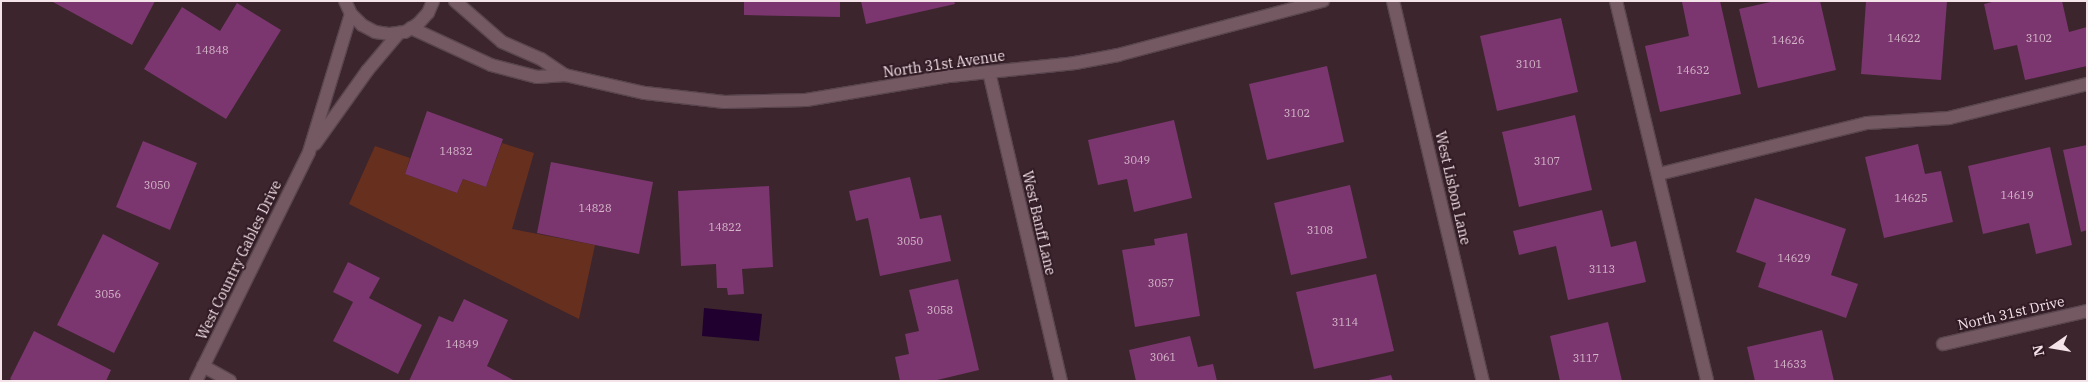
<!DOCTYPE html>
<style>
body{margin:0}
#map{position:relative;width:2088px;height:382px;overflow:hidden;background:#3c252d;font-family:"IBM Plex Serif",serif}
div>[style]{position:absolute}
[style*='--x']{left:calc(var(--x)*1px);top:calc(var(--y)*1px);width:calc(var(--w)*1px);rotate:calc(var(--a)*1deg)}
.green>*{inset:0;background:#672f1d}
.water>*{inset:0;background:#20002e}
.building>*{inset:0;background:#7b366f}
.roads{filter:drop-shadow(1px 0 #59454d) drop-shadow(-1px 0 #59454d) drop-shadow(0 1px #59454d) drop-shadow(0 -1px #59454d)}
.service>*{height:12px;margin:-6px;padding:0 6px;transform-origin:6px;border-radius:6px;background:#745962}
.minor>*{height:12px;margin:-6px;padding:0 6px;transform-origin:6px;border-radius:6px;background:#745962}
.tertiary>*{height:12px;margin:-6px;padding:0 6px;transform-origin:6px;border-radius:6px;background:#745962}
span{translate:-50% -50%;white-space:nowrap;text-align:center;line-height:1.15;-webkit-text-stroke:4px #321b24;paint-order:stroke}
.number-label{font-size:11px;color:#d6b8ca}
.number-label span{-webkit-text-stroke-width:0}
.street-label{font-size:14px;color:#f4e3e9}
.frame{position:absolute;inset:0;border:2px solid #f4e3e9;pointer-events:none}
.north{position:absolute;left:2028px;top:322px;width:50px;height:50px;-webkit-text-stroke:4px #321b24;paint-order:stroke;rotate:257deg;font-size:14px;font-weight:700;line-height:20px;text-align:center;color:#f4e3e9}
.north::after{content:'';display:block;margin:auto;width:18px;height:22px;background:#f4e3e9;clip-path:polygon(50% 0,100% 100%,50% 72%,0 100%)}
</style>
<div id="map">
<div class="green">
<div style="clip-path:polygon(502px 143px,534px 153px,512px 229px,595px 245px,579px 319px,349px 204px,375px 146px,410px 158px,405px 174px,457px 193px,463px 179px,486px 187px)"></div>
</div>
<div class="water">
<div style="clip-path:polygon(704px 308px,762px 314px,759px 341px,702px 336px)"></div>
</div>
<div class="building">
<div style="clip-path:polygon(51px 1px,155px 1px,132px 45px)"></div>
<div style="clip-path:polygon(744px 1px,840px 1px,840px 17px,744px 15px)"></div>
<div style="clip-path:polygon(861px 1px,954px 1px,955px 4px,866px 24px)"></div>
<div style="clip-path:polygon(1720px 1px,1741px 94px,1660px 112px,1645px 46px,1689px 36px,1682px 2px)"></div>
<div style="clip-path:polygon(1775px 1px,1820px 1px,1836px 70px,1758px 88px,1739px 9px)"></div>
<div style="clip-path:polygon(1866px 1px,1947px 1px,1941px 80px,1861px 74px)"></div>
<div style="clip-path:polygon(1996px 1px,2062px 1px,2069px 32px,2087px 27px,2087px 66px,2025px 80px,2017px 45px,1994px 50px,1984px 4px)"></div>
<div style="clip-path:polygon(237px 3px,281px 30px,226px 119px,144px 69px,182px 7px,220px 31px)"></div>
<div style="clip-path:polygon(1561px 18px,1578px 92px,1497px 111px,1480px 36px)"></div>
<div style="clip-path:polygon(1327px 66px,1344px 142px,1267px 160px,1249px 84px)"></div>
<div style="clip-path:polygon(427px 111px,503px 139px,486px 187px,463px 179px,457px 193px,405px 174px)"></div>
<div style="clip-path:polygon(1575px 115px,1592px 190px,1519px 207px,1502px 132px)"></div>
<div style="clip-path:polygon(1174px 120px,1192px 198px,1134px 212px,1127px 179px,1098px 185px,1088px 140px)"></div>
<div style="clip-path:polygon(143px 141px,197px 163px,170px 230px,116px 207px)"></div>
<div style="clip-path:polygon(1918px 144px,1925px 174px,1941px 171px,1953px 222px,1884px 238px,1865px 157px)"></div>
<div style="clip-path:polygon(2087px 145px,2087px 230px,2081px 232px,2063px 150px)"></div>
<div style="clip-path:polygon(2050px 147px,2072px 245px,2036px 254px,2029px 223px,1983px 234px,1968px 166px)"></div>
<div style="clip-path:polygon(551px 162px,653px 182px,639px 254px,537px 233px)"></div>
<div style="clip-path:polygon(910px 177px,920px 219px,941px 215px,951px 261px,880px 276px,868px 218px,856px 221px,849px 191px)"></div>
<div style="clip-path:polygon(1350px 185px,1367px 258px,1291px 275px,1274px 203px)"></div>
<div style="clip-path:polygon(769px 186px,773px 267px,742px 269px,744px 294px,728px 295px,727px 288px,717px 288px,716px 264px,681px 266px,678px 191px)"></div>
<div style="clip-path:polygon(1755px 198px,1846px 229px,1831px 275px,1858px 284px,1846px 318px,1758px 287px,1766px 263px,1736px 252px)"></div>
<div style="clip-path:polygon(1602px 210px,1611px 247px,1636px 241px,1646px 282px,1568px 300px,1556px 246px,1519px 255px,1513px 231px)"></div>
<div style="clip-path:polygon(1187px 233px,1200px 316px,1135px 327px,1122px 250px,1155px 245px,1154px 239px)"></div>
<div style="clip-path:polygon(103px 234px,159px 263px,114px 353px,57px 325px)"></div>
<div style="clip-path:polygon(348px 262px,380px 278px,369px 298px,422px 325px,398px 374px,333px 341px,353px 302px,333px 292px)"></div>
<div style="clip-path:polygon(1376px 274px,1394px 351px,1314px 369px,1296px 292px)"></div>
<div style="clip-path:polygon(958px 279px,979px 370px,933px 381px,900px 381px,895px 357px,909px 354px,905px 334px,919px 331px,909px 290px)"></div>
<div style="clip-path:polygon(464px 299px,508px 320px,487px 366px,515px 381px,409px 381px,439px 316px,453px 322px)"></div>
<div style="clip-path:polygon(1608px 322px,1622px 381px,1560px 381px,1550px 336px)"></div>
<div style="clip-path:polygon(1822px 330px,1834px 381px,1755px 381px,1747px 347px)"></div>
<div style="clip-path:polygon(34px 331px,111px 370px,106px 381px,13px 381px,10px 379px)"></div>
<div style="clip-path:polygon(1190px 336px,1198px 367px,1213px 364px,1217px 381px,1136px 381px,1129px 350px)"></div>
<div style="clip-path:polygon(1391px 375px,1393px 381px,1369px 381px,1369px 380px)"></div>
</div>
<div class="roads">
<div class="service">
<div style="--x:1616;--y:1;--w:391;--a:76.5"></div>
<div style="--x:1659;--y:174;--w:214;--a:-13.8"></div>
<div style="--x:1867;--y:123;--w:82;--a:-3.5"></div>
<div style="--x:1949;--y:118;--w:142;--a:-13.8"></div>
</div>
<div class="minor">
<div style="--x:1393;--y:1;--w:391;--a:76.7"></div>
<div style="--x:989;--y:72;--w:317;--a:76.9"></div>
<div style="--x:315;--y:144;--w:90;--a:-54.5"></div>
<div style="--x:367;--y:71;--w:50;--a:-49.9"></div>
<div style="--x:1943;--y:344;--w:148;--a:-12.9"></div>
<div style="--x:203;--y:366;--w:31;--a:29"></div>
<div style="--x:196;--y:381;--w:255;--a:-63.7"></div>
<div style="--x:309;--y:152;--w:144;--a:-73.1"></div>
</div>
<div class="tertiary">
<div style="--x:345;--y:1;--w:14;--a:65"></div>
<div style="--x:351;--y:14;--w:16;--a:45"></div>
<div style="--x:362;--y:25;--w:15;--a:28"></div>
<div style="--x:375;--y:32;--w:15;--a:8"></div>
<div style="--x:390;--y:34;--w:15;--a:-8"></div>
<div style="--x:405;--y:32;--w:15;--a:-32"></div>
<div style="--x:418;--y:24;--w:15;--a:-48"></div>
<div style="--x:428;--y:13;--w:13;--a:-67"></div>
<div style="--x:455;--y:1;--w:62;--a:41.1"></div>
<div style="--x:502;--y:42;--w:43;--a:23.6"></div>
<div style="--x:541;--y:59;--w:29;--a:34"></div>
<div style="--x:411;--y:28;--w:88;--a:24.8"></div>
<div style="--x:491;--y:65;--w:48;--a:14.6"></div>
<div style="--x:537;--y:77;--w:28;--a:-4"></div>
<div style="--x:565;--y:75;--w:82;--a:12.7"></div>
<div style="--x:645;--y:93;--w:80;--a:6.5"></div>
<div style="--x:724;--y:102;--w:82;--a:-1.4"></div>
<div style="--x:806;--y:100;--w:146;--a:-9.5"></div>
<div style="--x:950;--y:76;--w:126;--a:-5.9"></div>
<div style="--x:1075;--y:63;--w:44;--a:-10.5"></div>
<div style="--x:1118;--y:55;--w:212;--a:-14.8"></div>
</div>
</div>
<div class="number-label">
<span style="left:1904px;top:38px">14622</span>
<span style="left:2039px;top:38px">3102</span>
<span style="left:1788px;top:40px">14626</span>
<span style="left:212px;top:50px">14848</span>
<span style="left:1529px;top:64px">3101</span>
<span style="left:1693px;top:70px">14632</span>
<span style="left:1297px;top:113px">3102</span>
<span style="left:456px;top:151px">14832</span>
<span style="left:1137px;top:160px">3049</span>
<span style="left:1547px;top:161px">3107</span>
<span style="left:157px;top:185px">3050</span>
<span style="left:2017px;top:195px">14619</span>
<span style="left:1911px;top:198px">14625</span>
<span style="left:595px;top:208px">14828</span>
<span style="left:725px;top:227px">14822</span>
<span style="left:1320px;top:230px">3108</span>
<span style="left:910px;top:241px">3050</span>
<span style="left:1794px;top:258px">14629</span>
<span style="left:1602px;top:269px">3113</span>
<span style="left:1161px;top:283px">3057</span>
<span style="left:108px;top:294px">3056</span>
<span style="left:940px;top:310px">3058</span>
<span style="left:1345px;top:322px">3114</span>
<span style="left:462px;top:344px">14849</span>
<span style="left:1163px;top:357px">3061</span>
<span style="left:1586px;top:358px">3117</span>
<span style="left:1790px;top:364px">14633</span>
</div>
<div class="street-label">
<span style="left:944px;top:64px;rotate:-8deg">North 31st Avenue</span>
<span style="left:1453px;top:188px;rotate:77deg">West Lisbon Lane</span>
<span style="left:1039px;top:223px;rotate:77deg">West Banff Lane</span>
<span style="left:239px;top:260px;rotate:-64deg">West Country Gables Drive</span>
<span style="left:2011px;top:313px;rotate:-13deg">North 31st Drive</span>
</div>
<div class="frame"></div>
<div class="north">N</div>
</div>
